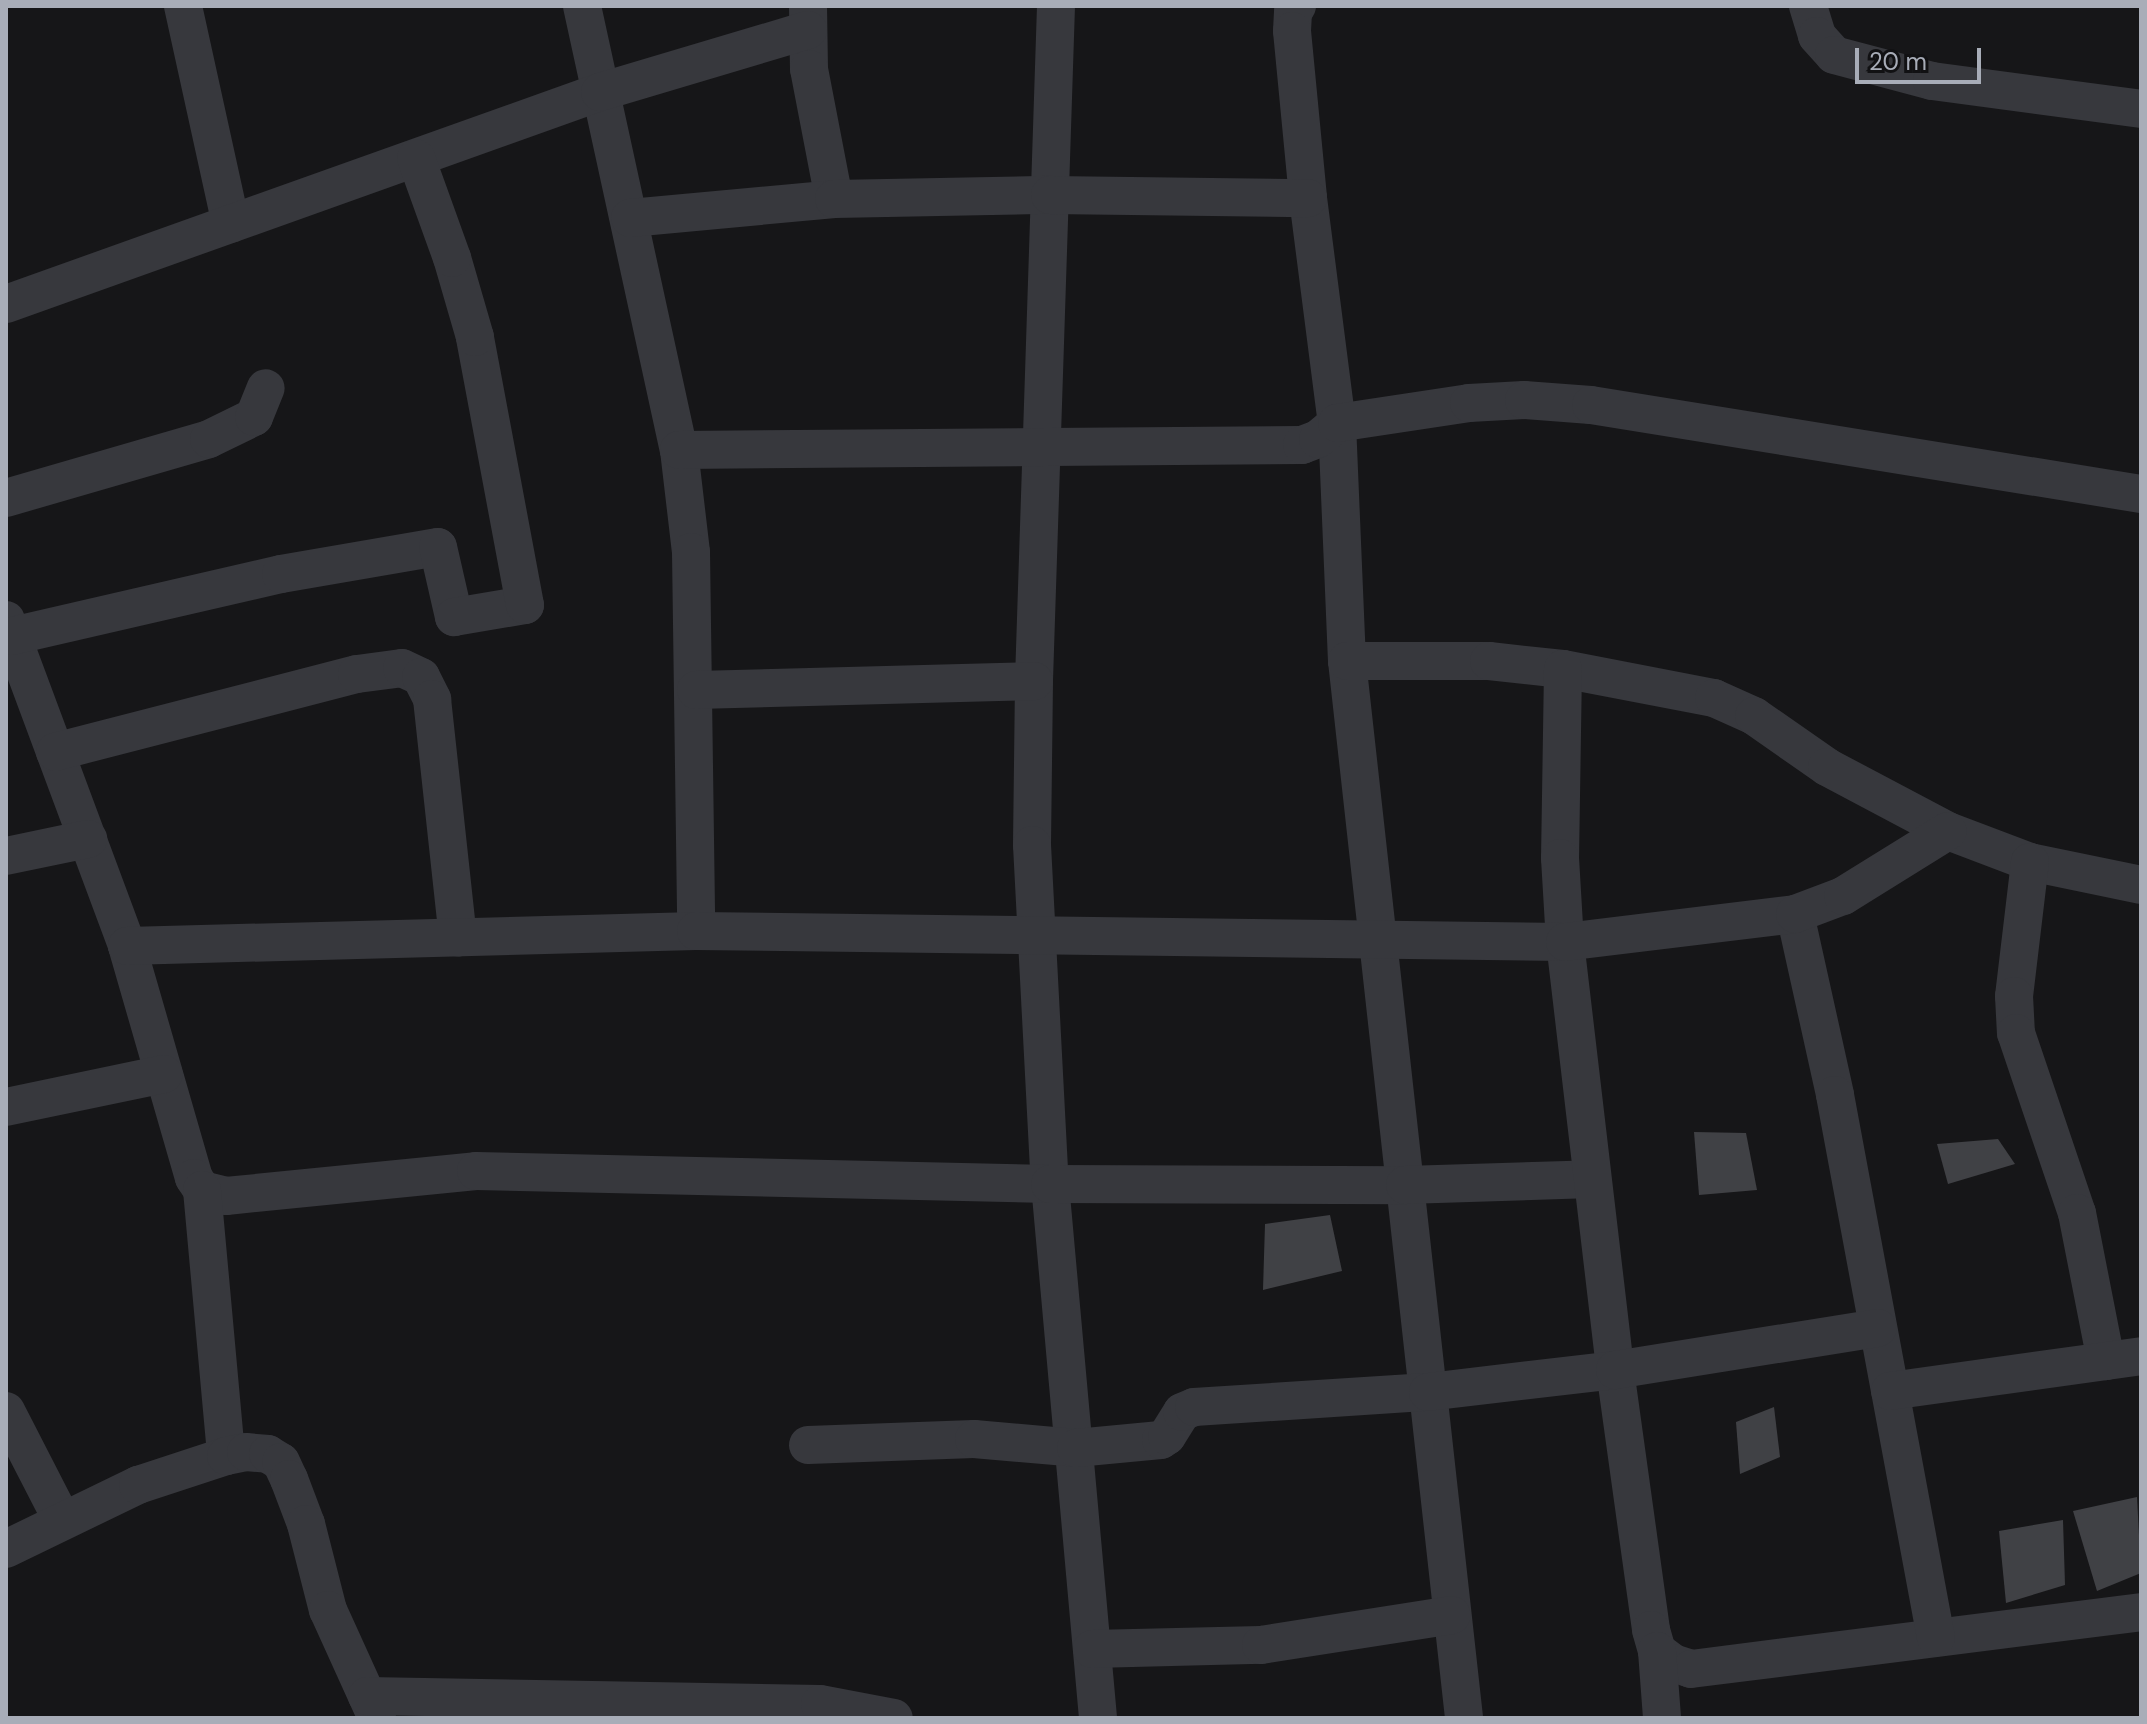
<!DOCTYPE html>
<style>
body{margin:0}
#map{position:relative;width:2147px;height:1724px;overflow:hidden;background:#161618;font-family:"DM Sans",sans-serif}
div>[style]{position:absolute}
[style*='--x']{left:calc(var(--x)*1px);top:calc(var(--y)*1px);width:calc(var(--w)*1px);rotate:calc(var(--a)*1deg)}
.building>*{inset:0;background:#404145}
.street>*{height:38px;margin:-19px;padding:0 19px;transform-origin:19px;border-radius:19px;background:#37383d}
span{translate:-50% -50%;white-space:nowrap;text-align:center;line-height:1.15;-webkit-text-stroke:6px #111113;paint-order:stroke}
.frame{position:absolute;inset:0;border:8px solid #a8adb8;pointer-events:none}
.scale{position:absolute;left:1855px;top:48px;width:126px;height:36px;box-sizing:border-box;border:4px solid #a8adb8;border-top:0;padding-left:10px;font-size:24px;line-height:28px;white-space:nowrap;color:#a8adb8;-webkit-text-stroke:6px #111113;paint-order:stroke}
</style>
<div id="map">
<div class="building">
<div style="clip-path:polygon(1694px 1132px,1746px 1133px,1757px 1190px,1699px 1195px)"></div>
<div style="clip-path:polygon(1998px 1139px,2015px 1164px,1948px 1184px,1937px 1144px)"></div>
<div style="clip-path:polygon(1330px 1215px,1342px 1271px,1263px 1290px,1265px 1224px)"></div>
<div style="clip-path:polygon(1774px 1407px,1780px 1457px,1740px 1474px,1736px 1422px)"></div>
<div style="clip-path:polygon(2137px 1497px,2141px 1573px,2097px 1591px,2073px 1511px)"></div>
<div style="clip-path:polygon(2063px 1520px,2065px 1585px,2006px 1603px,1999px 1531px)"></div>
</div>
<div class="street">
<div style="--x:183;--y:6;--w:223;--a:77.6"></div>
<div style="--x:582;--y:6;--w:454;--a:77.7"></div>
<div style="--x:679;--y:450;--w:103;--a:83.3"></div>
<div style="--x:691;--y:552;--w:379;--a:89.2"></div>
<div style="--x:808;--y:6;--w:63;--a:89.1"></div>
<div style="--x:809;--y:69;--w:132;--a:79.1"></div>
<div style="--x:1056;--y:6;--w:675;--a:91.87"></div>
<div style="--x:1034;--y:681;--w:164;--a:90.7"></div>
<div style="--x:1032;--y:845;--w:339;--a:87"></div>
<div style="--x:1050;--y:1184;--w:536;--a:84.86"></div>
<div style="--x:1297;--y:6;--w:7;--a:124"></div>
<div style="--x:1293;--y:12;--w:19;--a:93"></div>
<div style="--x:1292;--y:31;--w:168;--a:84.5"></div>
<div style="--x:1308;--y:198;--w:227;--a:82.7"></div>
<div style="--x:1337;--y:423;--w:238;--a:87.6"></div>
<div style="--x:1347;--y:661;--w:1063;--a:83.68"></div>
<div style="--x:1808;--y:6;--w:31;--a:73"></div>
<div style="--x:1817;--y:36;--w:25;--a:48"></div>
<div style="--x:1834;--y:55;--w:101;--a:14.9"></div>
<div style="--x:1932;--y:81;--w:211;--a:7.6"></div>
<div style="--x:630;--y:218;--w:205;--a:-5.3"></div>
<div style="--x:834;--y:199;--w:216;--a:-1.1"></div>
<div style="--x:1050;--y:195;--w:258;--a:0.7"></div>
<div style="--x:6;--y:304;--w:631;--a:-19.64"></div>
<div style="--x:600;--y:92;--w:217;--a:-16.6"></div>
<div style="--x:679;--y:450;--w:623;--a:-0.46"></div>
<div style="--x:1302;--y:445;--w:17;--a:-21"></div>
<div style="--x:1318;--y:439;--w:25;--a:-40"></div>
<div style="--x:1337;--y:423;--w:134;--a:-8.6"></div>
<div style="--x:1469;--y:403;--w:55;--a:-3.1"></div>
<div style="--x:1524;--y:400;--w:67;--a:4.3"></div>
<div style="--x:1591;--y:405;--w:557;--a:9.19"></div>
<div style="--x:6;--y:498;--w:211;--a:-16.2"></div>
<div style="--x:209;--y:439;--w:50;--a:-26.1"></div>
<div style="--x:254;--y:417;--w:31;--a:-68"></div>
<div style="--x:6;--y:620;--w:348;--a:69.6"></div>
<div style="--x:127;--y:946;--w:241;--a:73.9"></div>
<div style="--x:194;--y:1178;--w:14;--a:56"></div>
<div style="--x:202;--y:1190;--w:25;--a:14"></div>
<div style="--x:226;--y:1196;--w:251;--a:-5.7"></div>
<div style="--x:476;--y:1171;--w:574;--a:1.3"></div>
<div style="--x:1050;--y:1184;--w:355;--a:0.2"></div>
<div style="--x:1405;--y:1185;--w:187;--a:-1.8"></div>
<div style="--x:12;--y:636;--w:276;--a:-13"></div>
<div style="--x:281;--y:574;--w:159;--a:-9.8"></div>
<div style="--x:438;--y:547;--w:72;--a:77.1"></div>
<div style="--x:454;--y:617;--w:72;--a:-9.6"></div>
<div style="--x:525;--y:605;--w:273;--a:-100.6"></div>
<div style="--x:475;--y:337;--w:82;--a:-106.2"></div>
<div style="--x:452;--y:258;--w:106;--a:-109.8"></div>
<div style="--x:1347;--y:661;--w:142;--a:0"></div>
<div style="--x:1489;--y:661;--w:74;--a:6.2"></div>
<div style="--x:1563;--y:669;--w:154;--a:10.9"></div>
<div style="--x:1714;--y:698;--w:44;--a:24.2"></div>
<div style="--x:1754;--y:716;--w:89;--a:34.9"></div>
<div style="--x:1827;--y:767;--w:137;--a:27.9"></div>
<div style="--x:1948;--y:831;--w:88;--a:20.7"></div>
<div style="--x:2030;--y:862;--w:113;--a:11.7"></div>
<div style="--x:1563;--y:669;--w:189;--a:90.9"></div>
<div style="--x:1560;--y:858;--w:84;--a:86.6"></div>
<div style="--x:1565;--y:942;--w:431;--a:83.3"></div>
<div style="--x:1615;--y:1370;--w:262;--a:82.1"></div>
<div style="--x:1651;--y:1630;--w:22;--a:74"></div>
<div style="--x:1657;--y:1651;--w:20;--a:37"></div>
<div style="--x:1673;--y:1663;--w:19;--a:18"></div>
<div style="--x:1691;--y:1669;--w:454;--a:-7.2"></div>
<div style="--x:696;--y:690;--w:338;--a:-1.5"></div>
<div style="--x:55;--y:752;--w:312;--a:-14.5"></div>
<div style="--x:357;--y:674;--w:45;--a:-7.6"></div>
<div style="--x:402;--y:668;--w:21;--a:25"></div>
<div style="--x:421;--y:677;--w:25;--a:63"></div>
<div style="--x:432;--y:699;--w:240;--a:83.8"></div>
<div style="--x:6;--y:856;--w:84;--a:-11.7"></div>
<div style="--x:2030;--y:862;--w:135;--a:96.8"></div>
<div style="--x:2014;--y:996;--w:37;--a:87"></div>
<div style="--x:2016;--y:1033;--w:190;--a:71.3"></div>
<div style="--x:2077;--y:1213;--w:151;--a:78.9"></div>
<div style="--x:1795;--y:914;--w:185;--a:77.5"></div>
<div style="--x:1835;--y:1095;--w:552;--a:79.46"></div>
<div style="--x:127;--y:946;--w:569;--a:-1.51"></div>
<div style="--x:696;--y:931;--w:869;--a:0.73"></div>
<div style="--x:1565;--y:942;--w:232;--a:-6.9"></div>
<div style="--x:1795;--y:914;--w:51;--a:-20.6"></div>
<div style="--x:1843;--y:896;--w:123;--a:-31.8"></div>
<div style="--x:6;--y:1107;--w:161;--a:-11.8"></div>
<div style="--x:202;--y:1190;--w:267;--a:84.8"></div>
<div style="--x:1890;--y:1391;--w:253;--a:-7.9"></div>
<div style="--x:6;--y:1411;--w:123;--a:62.8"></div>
<div style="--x:808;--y:1445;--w:166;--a:-2.1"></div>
<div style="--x:974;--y:1439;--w:102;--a:5"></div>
<div style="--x:1076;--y:1448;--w:85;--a:-5.4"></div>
<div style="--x:1161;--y:1440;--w:7;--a:-34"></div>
<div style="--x:1167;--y:1436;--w:28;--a:-58"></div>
<div style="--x:1182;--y:1412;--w:13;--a:-23"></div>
<div style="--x:1194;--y:1407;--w:234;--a:-3.7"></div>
<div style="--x:1428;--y:1392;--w:188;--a:-6.7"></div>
<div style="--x:1615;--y:1370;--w:266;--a:-9.1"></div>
<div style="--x:6;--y:1549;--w:147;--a:-25.9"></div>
<div style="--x:138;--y:1485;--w:93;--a:-18.2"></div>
<div style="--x:226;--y:1456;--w:20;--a:-11"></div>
<div style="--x:246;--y:1452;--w:22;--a:5"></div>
<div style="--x:268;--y:1454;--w:15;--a:32"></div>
<div style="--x:281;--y:1462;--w:19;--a:65"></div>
<div style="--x:289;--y:1479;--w:48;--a:69.3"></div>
<div style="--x:306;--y:1524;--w:89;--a:75.7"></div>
<div style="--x:328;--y:1610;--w:119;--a:65.6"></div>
<div style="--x:1092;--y:1649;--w:169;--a:-1.4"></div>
<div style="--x:1261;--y:1645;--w:193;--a:-8.9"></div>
<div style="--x:1657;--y:1651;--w:67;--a:85.7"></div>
<div style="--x:367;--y:1696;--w:453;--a:1"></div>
<div style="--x:820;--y:1704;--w:75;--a:10.7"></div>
</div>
<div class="frame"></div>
<div class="scale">20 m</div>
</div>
